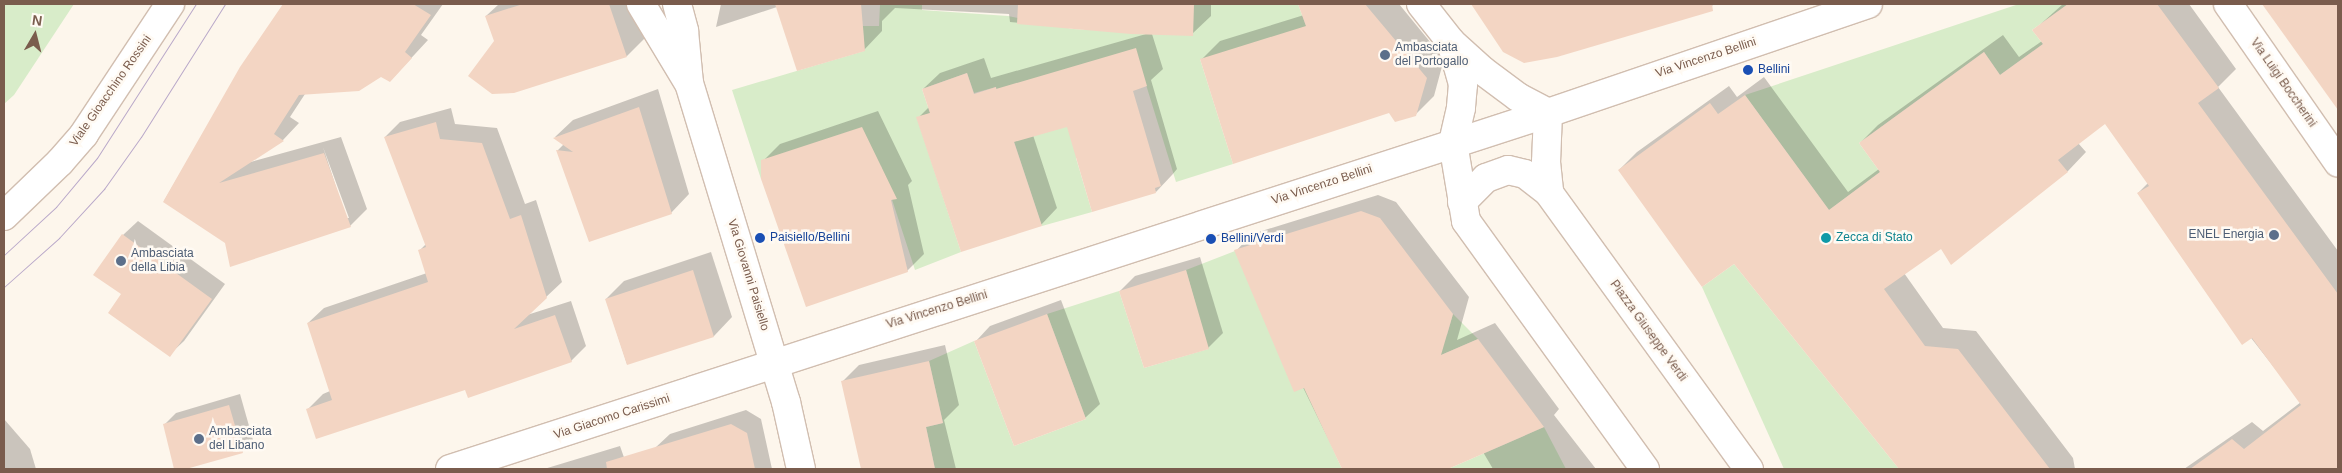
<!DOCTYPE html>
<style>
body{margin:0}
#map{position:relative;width:2342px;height:473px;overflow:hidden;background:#fdf6ec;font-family:Helvetica,sans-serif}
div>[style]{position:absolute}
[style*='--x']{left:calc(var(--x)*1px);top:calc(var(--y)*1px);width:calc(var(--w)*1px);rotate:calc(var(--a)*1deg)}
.green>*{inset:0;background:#d8ecc9}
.shadow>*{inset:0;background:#0003}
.building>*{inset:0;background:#f3d5c3}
.roads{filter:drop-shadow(1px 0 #d1beb0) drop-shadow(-1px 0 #d1beb0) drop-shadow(0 1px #d1beb0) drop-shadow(0 -1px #d1beb0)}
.street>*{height:28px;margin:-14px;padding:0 14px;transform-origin:14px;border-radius:14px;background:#fff}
.secondary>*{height:28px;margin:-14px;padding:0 14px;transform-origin:14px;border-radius:14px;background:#fff}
.tram>*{height:1px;margin:-0.5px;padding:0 0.5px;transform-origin:0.5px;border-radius:0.5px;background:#b9a8c9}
.dots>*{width:14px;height:14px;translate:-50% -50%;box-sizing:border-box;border:2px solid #fffaf3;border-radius:50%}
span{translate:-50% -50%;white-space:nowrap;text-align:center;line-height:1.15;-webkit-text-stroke:5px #fffaf3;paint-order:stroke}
.service-label{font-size:12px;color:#4e5e75}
.left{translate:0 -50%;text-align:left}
.right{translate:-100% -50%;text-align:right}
.street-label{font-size:12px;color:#7a5c4d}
.transit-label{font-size:12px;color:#164399}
.culture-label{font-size:12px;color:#0d838f}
.frame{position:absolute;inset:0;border:5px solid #7a5c4d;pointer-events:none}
.north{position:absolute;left:10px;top:10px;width:50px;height:50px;-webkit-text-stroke:4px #fffaf3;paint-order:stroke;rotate:8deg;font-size:14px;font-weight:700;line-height:20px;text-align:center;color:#7a5c4d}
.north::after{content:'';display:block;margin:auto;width:18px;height:22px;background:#7a5c4d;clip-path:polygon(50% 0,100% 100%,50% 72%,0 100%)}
</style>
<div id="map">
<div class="green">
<div style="clip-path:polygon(4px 4px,74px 4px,14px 95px,4px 104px)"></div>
<div style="clip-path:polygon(880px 4px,922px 4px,922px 10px,1008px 16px,1073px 29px,1155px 33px,1157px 4px,1298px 4px,1343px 127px,1200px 59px,1233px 164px,1176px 182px,1139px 62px,1089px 120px,1099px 151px,1076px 158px,1092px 212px,1042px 226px,996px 87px,974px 93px,967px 73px,922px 89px,930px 113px,917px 118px,961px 252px,915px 270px,881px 166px,761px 179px,732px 90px,864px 51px,863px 26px,879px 26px)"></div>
<div style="clip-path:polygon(2019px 4px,2068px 4px,2032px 30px,2043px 44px,2000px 75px,1984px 52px,1859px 143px,1880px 172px,1829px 210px,1745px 95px)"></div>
<div style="clip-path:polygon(1235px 251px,1383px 357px,1447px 335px,1453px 314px,1478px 339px,1315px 410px,1342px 469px,935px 469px,926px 427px,943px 423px,929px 361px,974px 341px,1014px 446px,1086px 419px,1047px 314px,1119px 291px,1144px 368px,1208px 349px,1186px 270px)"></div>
<div style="clip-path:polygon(1734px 264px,1899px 469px,1784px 469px,1702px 287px)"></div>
<div style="clip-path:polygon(1544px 427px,1566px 469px,1448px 469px)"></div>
</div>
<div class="shadow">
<div style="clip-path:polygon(evenodd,284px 4px,443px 4px,421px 35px,428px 40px,390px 81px,381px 76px,305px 94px,290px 117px,299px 123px,283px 140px,247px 163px,341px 137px,367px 209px,350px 226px,226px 242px,164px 201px,241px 68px,284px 4px,323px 147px,349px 218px,346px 218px,323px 147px)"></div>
<div style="clip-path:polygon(499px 4px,633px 4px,645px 38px,627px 56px,496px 41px,486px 16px)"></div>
<div style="clip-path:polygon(721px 4px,1211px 4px,1211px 16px,1192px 34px,1152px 34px,1163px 69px,1151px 80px,1177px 169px,1172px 175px,1156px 192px,1068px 125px,1033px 135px,1057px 208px,1041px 225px,918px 118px,929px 107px,923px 89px,940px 73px,984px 58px,991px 78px,1146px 34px,1010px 22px,1009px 14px,895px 8px,882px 21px,882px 31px,864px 50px,777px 7px,716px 27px)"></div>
<div style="clip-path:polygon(1300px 4px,1399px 4px,1444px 59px,1434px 96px,1415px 115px,1389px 111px,1202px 59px,1220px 41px,1304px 15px)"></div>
<div style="clip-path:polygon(1473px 4px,1714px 4px,1705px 12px,1504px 51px)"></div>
<div style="clip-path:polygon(2063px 4px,2189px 4px,2236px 69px,2218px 87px,2338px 251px,2338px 469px,2184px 469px,2252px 422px,2263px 431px,2301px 402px,2138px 193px,2148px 183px,2105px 122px,2078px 143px,2086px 152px,2068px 171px,1951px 263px,1941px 247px,1904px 273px,1943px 328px,1976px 331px,2073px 458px,2075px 469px,1900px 469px,1734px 262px,1619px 170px,1637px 152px,1729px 86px,1737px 97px,1764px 77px,1848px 192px,1879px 169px,1860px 143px,1878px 125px,2003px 35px,2019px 57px,2042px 41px,2034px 30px)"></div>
<div style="clip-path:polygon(2263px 4px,2338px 4px,2338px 82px,2326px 91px)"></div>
<div style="clip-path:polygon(658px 89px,689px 194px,671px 213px,557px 151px,564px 144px,555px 137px,573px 120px)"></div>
<div style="clip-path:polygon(451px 108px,455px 124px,497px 128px,525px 204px,536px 200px,562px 282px,527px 315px,571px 301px,586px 346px,571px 361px,466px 389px,308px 409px,323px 394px,330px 391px,308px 323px,324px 308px,427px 273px,419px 251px,426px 244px,385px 137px,400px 122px)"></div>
<div style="clip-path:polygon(878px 111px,912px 181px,908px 185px,924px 254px,907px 271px,763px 161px,780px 144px)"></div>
<div style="clip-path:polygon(1378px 195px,1396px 202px,1469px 297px,1457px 340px,1495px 323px,1559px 409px,1554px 415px,1596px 469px,1493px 469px,1483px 452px,1445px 469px,1343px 469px,1236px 251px,1252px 234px)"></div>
<div style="clip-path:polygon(138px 221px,225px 284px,184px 341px,169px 355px,123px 294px,123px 235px)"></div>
<div style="clip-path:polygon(711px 252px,732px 317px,714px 336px,627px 364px,606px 299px,624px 281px)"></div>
<div style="clip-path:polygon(1200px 257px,1223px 333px,1208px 348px,1120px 291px,1135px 276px)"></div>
<div style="clip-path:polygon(1061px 300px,1100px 404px,1085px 418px,976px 341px,990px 326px)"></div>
<div style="clip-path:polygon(945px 345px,959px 405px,944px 420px,956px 469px,862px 469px,842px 382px,859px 365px)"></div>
<div style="clip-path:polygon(240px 394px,253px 440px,242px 452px,176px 469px,165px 424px,176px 413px)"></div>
<div style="clip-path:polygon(746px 410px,761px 419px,772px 469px,544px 469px,620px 446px,627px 466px,655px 448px,670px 434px)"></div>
<div style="clip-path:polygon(4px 419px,30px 449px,36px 469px,4px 469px)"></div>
</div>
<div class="building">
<div style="clip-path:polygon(283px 4px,413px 4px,431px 15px,405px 52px,412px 58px,390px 82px,381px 77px,359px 91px,299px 95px,274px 134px,284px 141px,219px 183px,324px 153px,351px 227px,230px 267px,225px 243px,163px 202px,240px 67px)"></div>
<div style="clip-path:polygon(523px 4px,609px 4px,627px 57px,514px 93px,492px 94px,468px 76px,494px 41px,485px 16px)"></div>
<div style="clip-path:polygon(775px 4px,861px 4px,865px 51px,797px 71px)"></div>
<div style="clip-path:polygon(1018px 4px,1194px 4px,1193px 36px,1131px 34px,1017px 24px)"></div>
<div style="clip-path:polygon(1298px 4px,1365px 4px,1427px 78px,1416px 116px,1395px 122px,1389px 113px,1233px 164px,1200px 59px,1306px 26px)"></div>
<div style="clip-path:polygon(1471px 4px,1712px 4px,1713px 11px,1557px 57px,1524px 63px,1503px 52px)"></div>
<div style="clip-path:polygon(2068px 4px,2157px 4px,2219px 88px,2198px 103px,2338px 294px,2338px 469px,2190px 469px,2232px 439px,2244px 449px,2301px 405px,2252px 338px,2242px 345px,2137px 193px,2149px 186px,2105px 124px,2058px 160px,2068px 172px,1951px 265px,1941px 249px,1884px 289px,1925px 346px,1958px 349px,2050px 469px,1899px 469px,1734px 264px,1702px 287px,1618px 170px,1710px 103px,1718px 114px,1745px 95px,1829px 210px,1880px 172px,1859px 143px,1984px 52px,2000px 75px,2043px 44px,2032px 30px)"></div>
<div style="clip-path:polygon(2262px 4px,2338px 4px,2338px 110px)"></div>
<div style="clip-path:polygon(1136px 48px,1147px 86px,1133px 91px,1161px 186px,1155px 188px,1156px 193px,1092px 212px,1067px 127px,1014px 142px,1042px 226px,961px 252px,916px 117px,930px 113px,922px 89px,967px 73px,974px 94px,996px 87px,996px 89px)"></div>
<div style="clip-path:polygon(639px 107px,672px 214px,589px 242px,556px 150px,573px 152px,553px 138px)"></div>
<div style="clip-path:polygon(436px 122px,440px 139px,482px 143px,510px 219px,521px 215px,547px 298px,514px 329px,555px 315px,572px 362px,468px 398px,465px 390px,316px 439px,306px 409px,332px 400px,307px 323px,428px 282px,418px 250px,426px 247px,384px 137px)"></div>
<div style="clip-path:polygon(862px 127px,897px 199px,891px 200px,908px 272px,806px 307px,761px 179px,761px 160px)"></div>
<div style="clip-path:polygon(1361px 211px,1380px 218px,1453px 314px,1441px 355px,1478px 339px,1544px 427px,1448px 469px,1342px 469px,1304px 388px,1294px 392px,1234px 250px)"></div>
<div style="clip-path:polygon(122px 234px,212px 299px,170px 357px,108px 313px,121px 294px,93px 275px)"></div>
<div style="clip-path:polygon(693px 270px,714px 337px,627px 365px,605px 299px)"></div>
<div style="clip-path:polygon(1186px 270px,1209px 349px,1144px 368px,1119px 291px)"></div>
<div style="clip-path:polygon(1047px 314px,1086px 419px,1014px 446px,974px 341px)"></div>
<div style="clip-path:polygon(929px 361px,943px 423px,926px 427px,935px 469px,861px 469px,841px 381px)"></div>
<div style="clip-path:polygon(229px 405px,243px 453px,186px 469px,174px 469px,163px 424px)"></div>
<div style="clip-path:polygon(731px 424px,747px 433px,755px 469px,607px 469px,606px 462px)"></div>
</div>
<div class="roads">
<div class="street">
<div style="--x:1421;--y:4;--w:48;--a:51.7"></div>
<div style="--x:1451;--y:42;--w:43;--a:42.2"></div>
<div style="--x:1483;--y:71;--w:44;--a:36.6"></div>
<div style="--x:1518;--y:97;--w:34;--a:28"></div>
<div style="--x:1548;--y:113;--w:49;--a:92.3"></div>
<div style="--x:1546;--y:162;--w:31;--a:84"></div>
<div style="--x:1549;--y:193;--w:341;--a:54.1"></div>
<div style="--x:2228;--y:4;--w:193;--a:55.2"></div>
<div style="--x:1451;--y:42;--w:44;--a:74.1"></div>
<div style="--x:1463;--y:84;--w:24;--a:95"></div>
<div style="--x:1461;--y:108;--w:36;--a:103"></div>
<div style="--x:1453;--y:143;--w:79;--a:80.5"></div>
<div style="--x:1466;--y:221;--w:306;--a:54.2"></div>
<div style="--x:1462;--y:202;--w:34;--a:-45"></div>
<div style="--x:1486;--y:178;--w:23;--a:-20"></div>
<div style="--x:1508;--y:170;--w:17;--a:13"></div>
<div style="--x:1525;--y:174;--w:31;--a:38"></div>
</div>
<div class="secondary">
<div style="--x:641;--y:4;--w:91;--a:58.9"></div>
<div style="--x:677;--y:4;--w:28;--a:75"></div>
<div style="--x:684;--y:31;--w:52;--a:84.5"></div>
<div style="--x:689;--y:83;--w:333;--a:73.1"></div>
<div style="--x:786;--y:402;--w:69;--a:77.4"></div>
<div style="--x:4;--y:216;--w:78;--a:-44"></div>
<div style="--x:60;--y:162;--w:37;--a:-49"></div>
<div style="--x:84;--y:134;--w:156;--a:-56.5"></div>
<div style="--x:450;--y:469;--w:1154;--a:-17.96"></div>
<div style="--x:1548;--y:113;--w:338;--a:-18.8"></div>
</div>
</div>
<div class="tram">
<div style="--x:4;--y:255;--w:71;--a:-42.7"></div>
<div style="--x:56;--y:207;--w:64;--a:-50.1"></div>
<div style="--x:97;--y:158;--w:183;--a:-57.3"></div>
<div style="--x:4;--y:287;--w:74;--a:-41.7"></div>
<div style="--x:59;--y:238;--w:67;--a:-47.4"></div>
<div style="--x:104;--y:189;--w:64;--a:-54.6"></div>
<div style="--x:141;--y:137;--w:157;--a:-57.7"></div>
</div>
<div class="dots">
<div style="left:1385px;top:55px;background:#5c6f8a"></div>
<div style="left:1748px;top:70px;background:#1a4fb4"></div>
<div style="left:2274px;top:235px;background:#5c6f8a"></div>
<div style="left:760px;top:238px;background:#1a4fb4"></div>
<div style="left:1826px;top:238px;background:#0f9aa8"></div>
<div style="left:1211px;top:239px;background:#1a4fb4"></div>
<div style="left:121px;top:261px;background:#5c6f8a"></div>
<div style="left:199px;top:439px;background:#5c6f8a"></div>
</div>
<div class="service-label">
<span class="left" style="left:1395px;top:55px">Ambasciata<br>del Portogallo</span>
<span class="right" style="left:2264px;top:235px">ENEL Energia</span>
<span class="left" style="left:131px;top:261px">Ambasciata<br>della Libia</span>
<span class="left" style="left:209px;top:439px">Ambasciata<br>del Libano</span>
</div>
<div class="street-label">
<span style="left:1706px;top:58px;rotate:-18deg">Via Vincenzo Bellini</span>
<span style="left:2283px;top:83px;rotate:55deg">Via Luigi Boccherini</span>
<span style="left:111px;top:91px;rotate:-55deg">Viale Gioacchino Rossini</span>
<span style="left:1322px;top:185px;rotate:-18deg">Via Vincenzo Bellini</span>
<span style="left:748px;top:275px;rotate:73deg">Via Giovanni Paisiello</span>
<span style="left:937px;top:310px;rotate:-17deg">Via Vincenzo Bellini</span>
<span style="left:1648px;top:331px;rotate:54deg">Piazza Giuseppe Verdi</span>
<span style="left:612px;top:417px;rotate:-18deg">Via Giacomo Carissimi</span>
</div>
<div class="transit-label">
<span class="left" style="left:1758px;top:70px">Bellini</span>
<span class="left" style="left:770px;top:238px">Paisiello/Bellini</span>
<span class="left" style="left:1221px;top:239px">Bellini/Verdi</span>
</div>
<div class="culture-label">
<span class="left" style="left:1836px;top:238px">Zecca di Stato</span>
</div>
<div class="frame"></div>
<div class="north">N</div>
</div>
